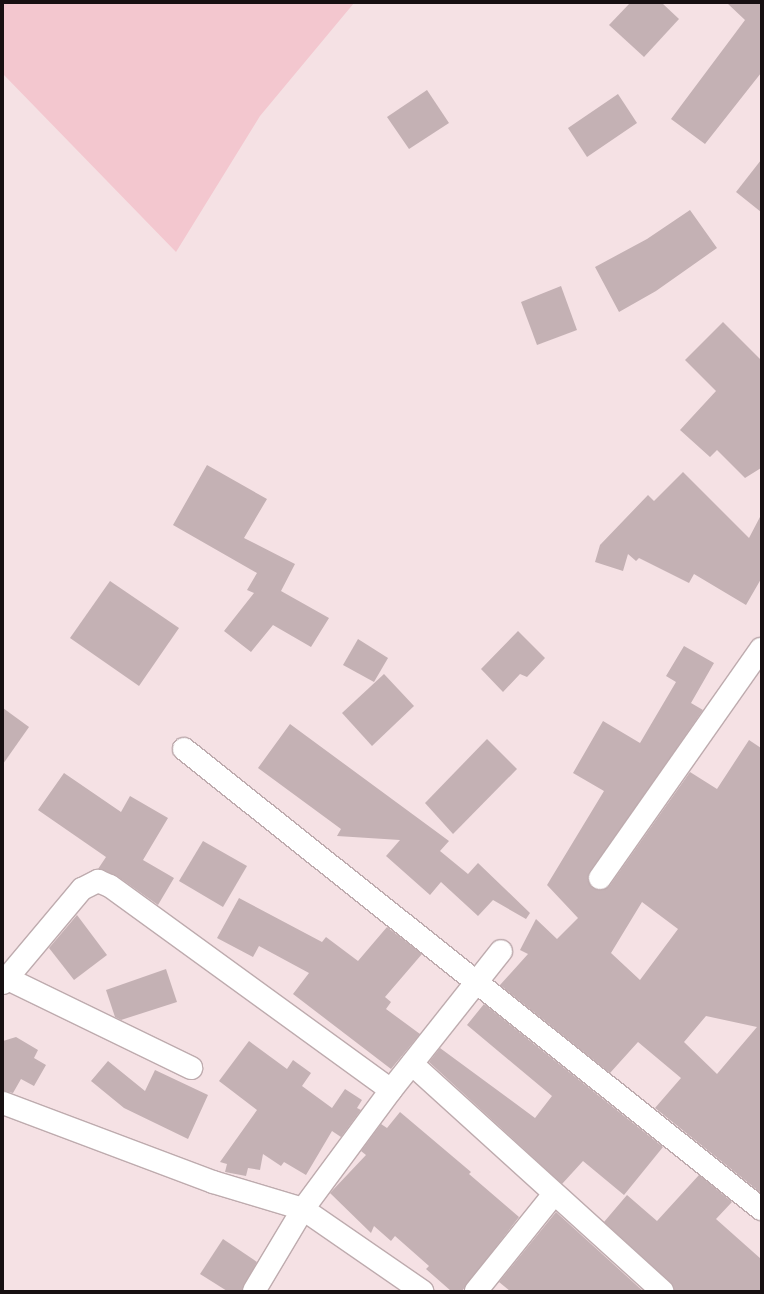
<!DOCTYPE html>
<style>
body{margin:0}
#map{position:relative;width:764px;height:1294px;overflow:hidden;background:#f5e1e4;font-family:"Sofia Sans Condensed",sans-serif}
div>[style]{position:absolute}
[style*='--x']{left:calc(var(--x)*1px);top:calc(var(--y)*1px);width:calc(var(--w)*1px);rotate:calc(var(--a)*1deg)}
.green>*{inset:0;background:#f3c7cf}
.building>*{inset:0;background:#c4b1b4}
.roads{filter:drop-shadow(1px 0 #beabae) drop-shadow(-1px 0 #beabae) drop-shadow(0 1px #beabae) drop-shadow(0 -1px #beabae)}
.minor>*{height:22px;margin:-11px;padding:0 11px;transform-origin:11px;border-radius:11px;background:#fff}
span{translate:-50% -50%;white-space:nowrap;text-align:center;line-height:1.15;-webkit-text-stroke:4px #fdf0f2;paint-order:stroke}
.frame{position:absolute;inset:0;border:4px solid #160f11;pointer-events:none}
</style>
<div id="map">
<div class="green">
<div style="clip-path:polygon(3px 3px,354px 3px,260px 116px,176px 252px,3px 74px)"></div>
</div>
<div class="building">
<div style="clip-path:polygon(630px 3px,662px 3px,679px 19px,644px 57px,609px 25px)"></div>
<div style="clip-path:polygon(727px 3px,761px 3px,761px 73px,705px 144px,671px 119px,745px 20px)"></div>
<div style="clip-path:polygon(427px 90px,449px 123px,409px 149px,387px 117px)"></div>
<div style="clip-path:polygon(618px 94px,637px 123px,587px 157px,568px 128px)"></div>
<div style="clip-path:polygon(761px 160px,761px 212px,736px 192px)"></div>
<div style="clip-path:polygon(690px 210px,717px 248px,656px 291px,619px 312px,595px 267px,647px 239px)"></div>
<div style="clip-path:polygon(561px 286px,577px 330px,537px 345px,521px 302px)"></div>
<div style="clip-path:polygon(723px 322px,761px 360px,761px 468px,745px 478px,717px 450px,710px 457px,680px 430px,716px 391px,685px 360px)"></div>
<div style="clip-path:polygon(207px 465px,267px 499px,244px 538px,295px 564px,281px 591px,329px 618px,311px 647px,273px 625px,251px 652px,224px 631px,254px 593px,247px 590px,257px 573px,173px 525px)"></div>
<div style="clip-path:polygon(683px 472px,749px 538px,761px 515px,761px 579px,746px 605px,694px 574px,689px 583px,639px 558px,636px 561px,628px 554px,623px 571px,595px 562px,600px 545px,648px 495px,654px 501px)"></div>
<div style="clip-path:polygon(110px 581px,179px 628px,139px 686px,70px 638px)"></div>
<div style="clip-path:polygon(518px 631px,545px 658px,527px 677px,520px 674px,503px 692px,481px 669px)"></div>
<div style="clip-path:polygon(358px 639px,388px 658px,374px 682px,343px 665px)"></div>
<div style="clip-path:polygon(evenodd,684px 646px,714px 663px,691px 703px,703px 710px,588px 877px,593px 888px,605px 889px,610px 885px,690px 772px,717px 789px,749px 740px,761px 748px,761px 1193px,655px 1108px,681px 1078px,638px 1042px,610px 1073px,500px 985px,528px 954px,520px 950px,536px 919px,557px 939px,578px 918px,547px 885px,604px 791px,573px 773px,603px 721px,640px 743px,676px 682px,666px 676px,684px 646px,642px 902px,678px 929px,640px 980px,611px 953px,642px 902px,684px 646px,706px 1016px,757px 1027px,717px 1074px,684px 1042px,706px 1016px)"></div>
<div style="clip-path:polygon(384px 674px,414px 706px,372px 746px,342px 713px)"></div>
<div style="clip-path:polygon(3px 708px,29px 727px,3px 764px)"></div>
<div style="clip-path:polygon(290px 724px,449px 841px,440px 851px,468px 874px,478px 863px,530px 913px,526px 919px,493px 900px,478px 916px,441px 882px,430px 895px,386px 856px,400px 840px,337px 836px,341px 829px,258px 768px)"></div>
<div style="clip-path:polygon(487px 739px,517px 769px,453px 834px,425px 803px)"></div>
<div style="clip-path:polygon(64px 773px,121px 812px,130px 796px,168px 818px,143px 860px,174px 878px,158px 905px,117px 876px,98px 869px,106px 857px,38px 810px)"></div>
<div style="clip-path:polygon(203px 841px,247px 866px,223px 907px,179px 881px)"></div>
<div style="clip-path:polygon(239px 898px,322px 942px,326px 937px,358px 961px,387px 927px,422px 954px,385px 997px,391px 1002px,386px 1009px,420px 1034px,391px 1069px,293px 994px,309px 973px,259px 946px,253px 957px,217px 938px)"></div>
<div style="clip-path:polygon(77px 915px,107px 955px,74px 980px,49px 948px)"></div>
<div style="clip-path:polygon(166px 969px,177px 1002px,121px 1020px,115px 1017px,106px 990px)"></div>
<div style="clip-path:polygon(484px 1004px,663px 1147px,624px 1195px,583px 1161px,562px 1184px,429px 1062px,440px 1048px,535px 1118px,552px 1096px,467px 1025px)"></div>
<div style="clip-path:polygon(16px 1037px,38px 1050px,34px 1058px,46px 1065px,34px 1086px,21px 1079px,13px 1093px,3px 1091px,3px 1041px)"></div>
<div style="clip-path:polygon(249px 1041px,287px 1069px,293px 1060px,311px 1073px,302px 1086px,332px 1108px,345px 1089px,362px 1100px,357px 1108px,361px 1110px,341px 1137px,332px 1131px,306px 1175px,284px 1162px,281px 1166px,263px 1154px,260px 1170px,248px 1168px,246px 1176px,225px 1172px,227px 1164px,220px 1162px,257px 1110px,219px 1081px)"></div>
<div style="clip-path:polygon(108px 1061px,145px 1091px,155px 1070px,208px 1095px,188px 1139px,124px 1108px,91px 1081px)"></div>
<div style="clip-path:polygon(400px 1112px,471px 1172px,469px 1174px,519px 1217px,462px 1291px,451px 1291px,426px 1269px,429px 1266px,395px 1236px,391px 1241px,374px 1226px,371px 1233px,330px 1193px,366px 1155px,361px 1151px,381px 1124px,387px 1128px)"></div>
<div style="clip-path:polygon(699px 1175px,732px 1202px,716px 1219px,761px 1259px,761px 1291px,674px 1291px,670px 1282px,604px 1222px,627px 1195px,657px 1221px)"></div>
<div style="clip-path:polygon(556px 1212px,643px 1291px,510px 1291px,499px 1282px)"></div>
<div style="clip-path:polygon(223px 1239px,257px 1262px,242px 1291px,227px 1291px,200px 1274px)"></div>
</div>
<div class="roads">
<div class="minor">
<div style="--x:184;--y:749;--w:738;--a:38.56"></div>
<div style="--x:600;--y:878;--w:280;--a:-54.9"></div>
<div style="--x:6;--y:978;--w:206;--a:25.9"></div>
<div style="--x:3;--y:983;--w:123;--a:-50"></div>
<div style="--x:82;--y:889;--w:18;--a:-27"></div>
<div style="--x:98;--y:881;--w:13;--a:23"></div>
<div style="--x:110;--y:886;--w:347;--a:36"></div>
<div style="--x:412;--y:1064;--w:338;--a:42.2"></div>
<div style="--x:3;--y:1103;--w:224;--a:20.6"></div>
<div style="--x:213;--y:1182;--w:94;--a:16.7"></div>
<div style="--x:303;--y:1209;--w:145;--a:34.6"></div>
<div style="--x:254;--y:1291;--w:96;--a:-59.1"></div>
<div style="--x:303;--y:1209;--w:148;--a:-53.5"></div>
<div style="--x:391;--y:1090;--w:177;--a:-51.6"></div>
<div style="--x:476;--y:1291;--w:124;--a:-51.2"></div>
</div>
</div>
<div class="frame"></div>
</div>
